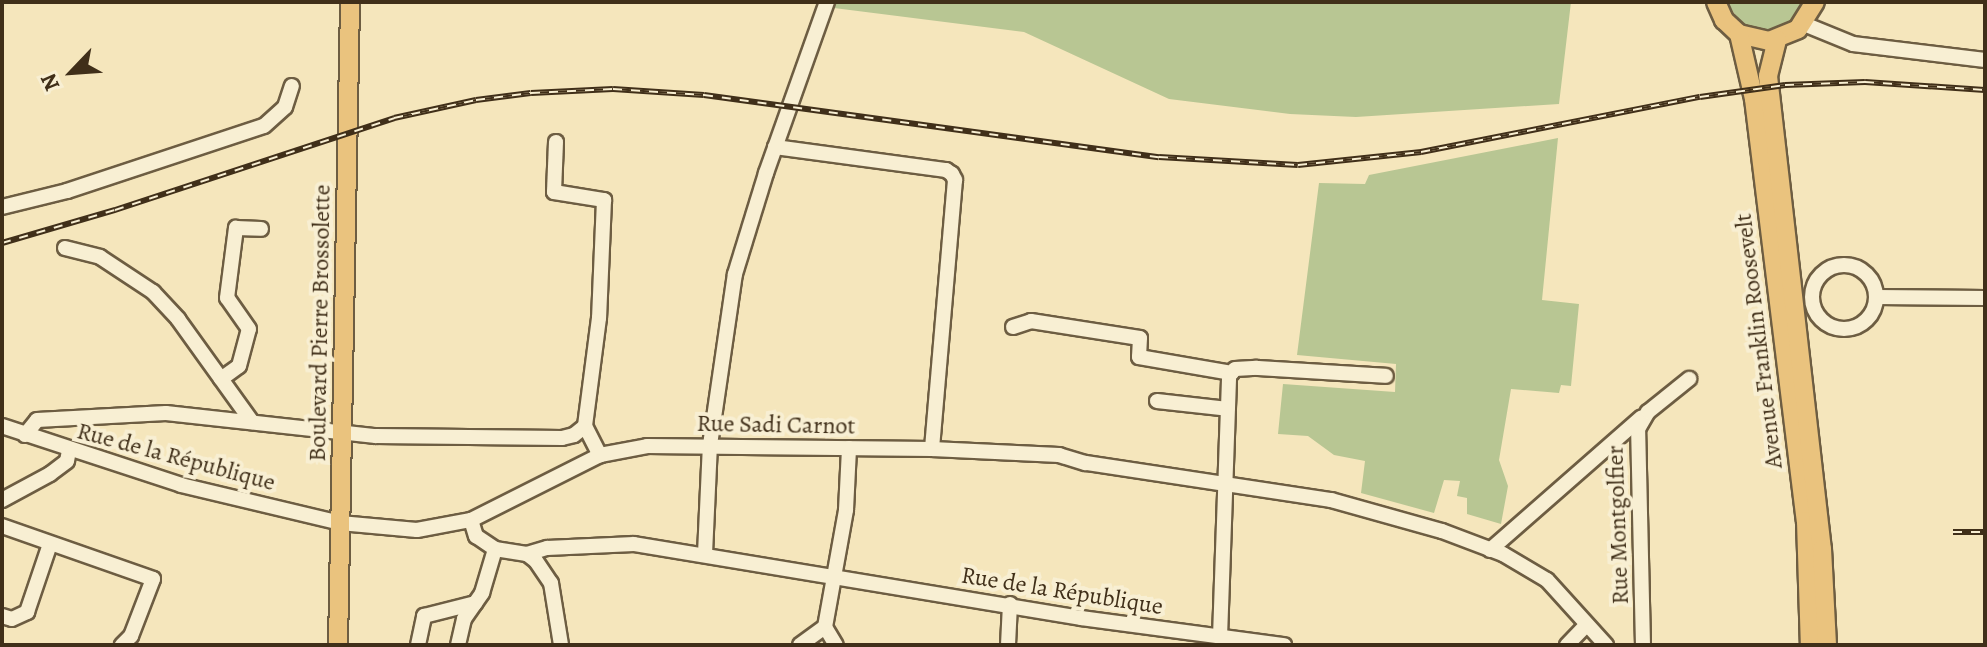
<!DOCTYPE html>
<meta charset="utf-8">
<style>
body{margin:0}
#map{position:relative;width:1987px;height:647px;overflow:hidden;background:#f5e6bc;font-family:Alegreya,serif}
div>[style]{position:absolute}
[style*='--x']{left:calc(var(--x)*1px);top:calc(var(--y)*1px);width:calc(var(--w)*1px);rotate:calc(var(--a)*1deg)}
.green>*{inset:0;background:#b8c693}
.roads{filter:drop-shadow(2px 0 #6d5d42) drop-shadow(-2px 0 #6d5d42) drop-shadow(0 2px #6d5d42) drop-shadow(0 -2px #6d5d42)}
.minor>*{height:14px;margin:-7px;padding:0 7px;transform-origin:7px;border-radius:7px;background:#f8efd3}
.minor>.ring{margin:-7px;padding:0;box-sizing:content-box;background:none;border:14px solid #f8efd3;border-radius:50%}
.major>*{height:18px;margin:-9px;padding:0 9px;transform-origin:9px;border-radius:9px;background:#eac37e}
.rail>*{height:6px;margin-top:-3px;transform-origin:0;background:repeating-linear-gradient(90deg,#f8efd3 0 9px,#402f19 0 18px);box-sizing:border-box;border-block:2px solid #402f19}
span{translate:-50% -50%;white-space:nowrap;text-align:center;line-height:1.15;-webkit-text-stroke:8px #f8efd3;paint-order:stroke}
.street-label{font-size:24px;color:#402f19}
.frame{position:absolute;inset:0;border:4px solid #402f19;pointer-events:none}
.north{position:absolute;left:32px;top:32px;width:80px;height:80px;-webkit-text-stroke:6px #f8efd3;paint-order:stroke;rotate:245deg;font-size:22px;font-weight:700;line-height:32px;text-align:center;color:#402f19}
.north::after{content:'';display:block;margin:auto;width:28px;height:36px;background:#402f19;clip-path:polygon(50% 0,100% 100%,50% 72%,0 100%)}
</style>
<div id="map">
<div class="green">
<div style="clip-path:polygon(836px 2px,1571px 2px,1559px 104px,1356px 117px,1290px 114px,1169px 99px,1024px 32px,834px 8px)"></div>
<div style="clip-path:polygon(1726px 2px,1805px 2px,1789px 25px,1766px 32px,1742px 24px)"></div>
<div style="clip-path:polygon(1558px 138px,1542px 300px,1579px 304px,1571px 386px,1561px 385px,1559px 393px,1511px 389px,1499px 460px,1508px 486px,1501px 524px,1467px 514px,1467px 498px,1457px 496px,1460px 481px,1444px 480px,1434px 513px,1361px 493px,1365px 461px,1334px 455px,1308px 436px,1278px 434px,1283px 384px,1395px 392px,1396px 364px,1297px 355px,1319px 183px,1365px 184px,1369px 175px)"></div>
</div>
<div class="roads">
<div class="minor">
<div style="--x:1804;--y:24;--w:53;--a:22.2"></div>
<div style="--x:1853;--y:44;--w:133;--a:6.9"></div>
<div style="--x:556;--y:142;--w:50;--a:92.3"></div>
<div style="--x:554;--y:192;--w:51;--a:9.1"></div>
<div style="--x:604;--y:200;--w:118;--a:92.4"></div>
<div style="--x:599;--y:318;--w:109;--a:97.4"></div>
<div style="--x:585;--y:426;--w:33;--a:63"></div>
<div style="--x:775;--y:147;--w:173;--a:7.7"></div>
<div style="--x:946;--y:170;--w:7;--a:34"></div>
<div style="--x:952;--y:174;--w:7;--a:63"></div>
<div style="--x:955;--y:180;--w:270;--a:94.9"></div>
<div style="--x:2;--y:207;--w:67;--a:-13.8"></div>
<div style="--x:67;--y:191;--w:207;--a:-18.3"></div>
<div style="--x:264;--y:126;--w:28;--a:-42"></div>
<div style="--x:285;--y:107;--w:22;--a:-72"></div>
<div style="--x:65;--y:248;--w:36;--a:14"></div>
<div style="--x:100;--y:257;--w:64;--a:33.4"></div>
<div style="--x:153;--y:292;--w:37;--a:47"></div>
<div style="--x:178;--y:319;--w:127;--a:54.3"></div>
<div class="ring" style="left:1812px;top:265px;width:50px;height:50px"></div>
<div style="--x:1877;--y:297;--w:108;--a:0.5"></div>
<div style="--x:1013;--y:327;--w:19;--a:-18"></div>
<div style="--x:1031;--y:321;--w:110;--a:8.9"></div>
<div style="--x:1140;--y:338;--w:19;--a:93"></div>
<div style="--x:1139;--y:357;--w:94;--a:9.8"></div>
<div style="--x:221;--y:379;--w:22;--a:-36"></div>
<div style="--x:239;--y:366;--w:38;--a:-75"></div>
<div style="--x:249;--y:329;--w:38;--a:-125"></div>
<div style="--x:227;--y:298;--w:71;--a:-82.7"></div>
<div style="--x:236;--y:228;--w:25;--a:2"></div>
<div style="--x:1157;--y:401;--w:71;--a:6.4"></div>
<div style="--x:2;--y:426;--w:188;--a:18.2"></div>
<div style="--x:181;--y:485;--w:163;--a:13.4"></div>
<div style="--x:340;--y:523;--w:77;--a:5.2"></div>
<div style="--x:417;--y:530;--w:55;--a:-10.5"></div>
<div style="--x:471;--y:520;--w:144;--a:-26.7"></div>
<div style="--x:600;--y:455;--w:48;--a:-10.8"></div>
<div style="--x:647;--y:446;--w:285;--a:0.6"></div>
<div style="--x:932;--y:449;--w:127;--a:2.7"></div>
<div style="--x:1059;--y:455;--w:28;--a:17"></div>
<div style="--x:1086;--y:463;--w:248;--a:8.6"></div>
<div style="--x:1331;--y:500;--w:115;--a:15.6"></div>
<div style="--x:1442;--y:531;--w:65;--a:20.7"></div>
<div style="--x:1503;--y:554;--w:51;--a:30.6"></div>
<div style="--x:1547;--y:580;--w:88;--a:47.8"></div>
<div style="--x:25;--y:435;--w:19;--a:-51"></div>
<div style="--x:37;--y:420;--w:129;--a:-3.1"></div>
<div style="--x:166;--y:413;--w:211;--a:6.3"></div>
<div style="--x:376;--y:436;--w:186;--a:0.6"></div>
<div style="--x:562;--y:438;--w:12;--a:-14"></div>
<div style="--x:574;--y:435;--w:14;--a:-39"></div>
<div style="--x:2;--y:500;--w:55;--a:-28.4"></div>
<div style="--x:50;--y:474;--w:21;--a:-37"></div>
<div style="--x:67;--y:461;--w:10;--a:-79"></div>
<div style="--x:471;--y:520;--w:17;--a:73"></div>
<div style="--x:476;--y:536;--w:23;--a:34"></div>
<div style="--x:495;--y:549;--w:32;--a:9"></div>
<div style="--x:527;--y:554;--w:11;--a:38"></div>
<div style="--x:536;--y:561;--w:27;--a:56"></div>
<div style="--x:551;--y:583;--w:63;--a:80.8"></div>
<div style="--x:2;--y:526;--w:160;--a:19.3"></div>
<div style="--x:153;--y:579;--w:61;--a:111.1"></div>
<div style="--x:131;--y:636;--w:13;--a:135"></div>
<div style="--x:1490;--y:550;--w:201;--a:-41.2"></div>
<div style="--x:527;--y:554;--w:21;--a:-17"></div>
<div style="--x:547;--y:548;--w:87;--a:-2.6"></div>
<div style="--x:634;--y:544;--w:453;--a:9.4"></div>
<div style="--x:1081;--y:618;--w:205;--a:7.6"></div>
<div style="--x:705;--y:554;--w:109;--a:-87.4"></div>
<div style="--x:710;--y:445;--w:173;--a:-81.7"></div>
<div style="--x:735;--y:274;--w:106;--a:-72.9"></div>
<div style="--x:766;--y:173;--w:182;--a:-70.4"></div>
<div style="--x:2;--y:616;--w:10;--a:17"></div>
<div style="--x:12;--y:619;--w:17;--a:-25"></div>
<div style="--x:27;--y:612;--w:72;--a:-71.3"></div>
<div style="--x:825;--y:627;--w:21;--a:59"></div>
<div style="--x:1220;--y:637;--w:261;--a:-88"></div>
<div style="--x:1229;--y:376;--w:9;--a:-49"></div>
<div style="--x:1235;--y:369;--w:22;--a:-3"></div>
<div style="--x:1257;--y:368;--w:129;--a:3.5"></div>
<div style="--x:418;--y:645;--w:30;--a:-78"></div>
<div style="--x:424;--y:616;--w:53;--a:-14.3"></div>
<div style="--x:458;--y:645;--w:27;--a:-77"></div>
<div style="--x:464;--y:619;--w:32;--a:-55"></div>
<div style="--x:482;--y:593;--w:46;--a:-73.5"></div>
<div style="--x:800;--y:645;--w:31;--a:-36"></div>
<div style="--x:825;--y:627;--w:119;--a:-79.8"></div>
<div style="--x:846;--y:510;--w:62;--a:-87.2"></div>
<div style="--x:1008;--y:645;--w:41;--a:-87.2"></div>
<div style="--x:1567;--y:645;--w:28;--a:-46"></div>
<div style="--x:1643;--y:645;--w:216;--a:-91.3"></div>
<div style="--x:1638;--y:429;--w:20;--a:-60"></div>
<div style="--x:1648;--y:412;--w:53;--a:-38.8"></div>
</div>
<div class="major">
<div style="--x:1716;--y:2;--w:20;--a:66"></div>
<div style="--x:1724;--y:20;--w:21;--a:43"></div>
<div style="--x:1739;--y:34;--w:31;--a:13"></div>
<div style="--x:1769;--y:41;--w:31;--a:-22"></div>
<div style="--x:1798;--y:29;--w:32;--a:-58"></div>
<div style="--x:1739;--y:34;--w:67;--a:77"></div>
<div style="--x:1754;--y:99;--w:425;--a:83"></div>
<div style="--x:1806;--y:521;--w:124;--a:88.2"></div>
<div style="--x:1777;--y:40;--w:37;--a:104"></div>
<div style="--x:1768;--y:76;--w:476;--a:83.5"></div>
<div style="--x:1822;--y:549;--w:96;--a:87"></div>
<div style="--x:338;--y:645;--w:643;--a:-88.93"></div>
</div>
</div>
<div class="rail">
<div style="--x:2;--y:243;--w:118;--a:-16.3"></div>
<div style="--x:115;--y:210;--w:294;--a:-18.2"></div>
<div style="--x:394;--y:118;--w:84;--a:-12.4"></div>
<div style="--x:476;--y:100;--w:55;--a:-7.3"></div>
<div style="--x:531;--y:93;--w:82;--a:-2.8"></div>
<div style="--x:613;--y:89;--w:91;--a:3.8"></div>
<div style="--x:704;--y:95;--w:459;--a:7.8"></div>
<div style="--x:1159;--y:157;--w:139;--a:3.3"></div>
<div style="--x:1298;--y:165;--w:124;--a:-6"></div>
<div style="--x:1421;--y:152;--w:284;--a:-11.2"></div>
<div style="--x:1700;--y:97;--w:86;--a:-8"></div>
<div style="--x:1785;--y:85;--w:80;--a:-2.1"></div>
<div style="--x:1865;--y:82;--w:120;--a:3.8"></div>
<div style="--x:1953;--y:532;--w:32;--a:0"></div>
</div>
<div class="street-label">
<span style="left:320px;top:323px;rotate:-89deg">Boulevard Pierre Brossolette</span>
<span style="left:1759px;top:341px;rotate:-97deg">Avenue Franklin Roosevelt</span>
<span style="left:776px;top:425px;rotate:1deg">Rue Sadi Carnot</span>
<span style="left:176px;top:457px;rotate:15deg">Rue de la République</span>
<span style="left:1618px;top:525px;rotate:-92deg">Rue Montgolfier</span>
<span style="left:1062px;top:591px;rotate:9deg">Rue de la République</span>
</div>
<div class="frame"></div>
<div class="north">N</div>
</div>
